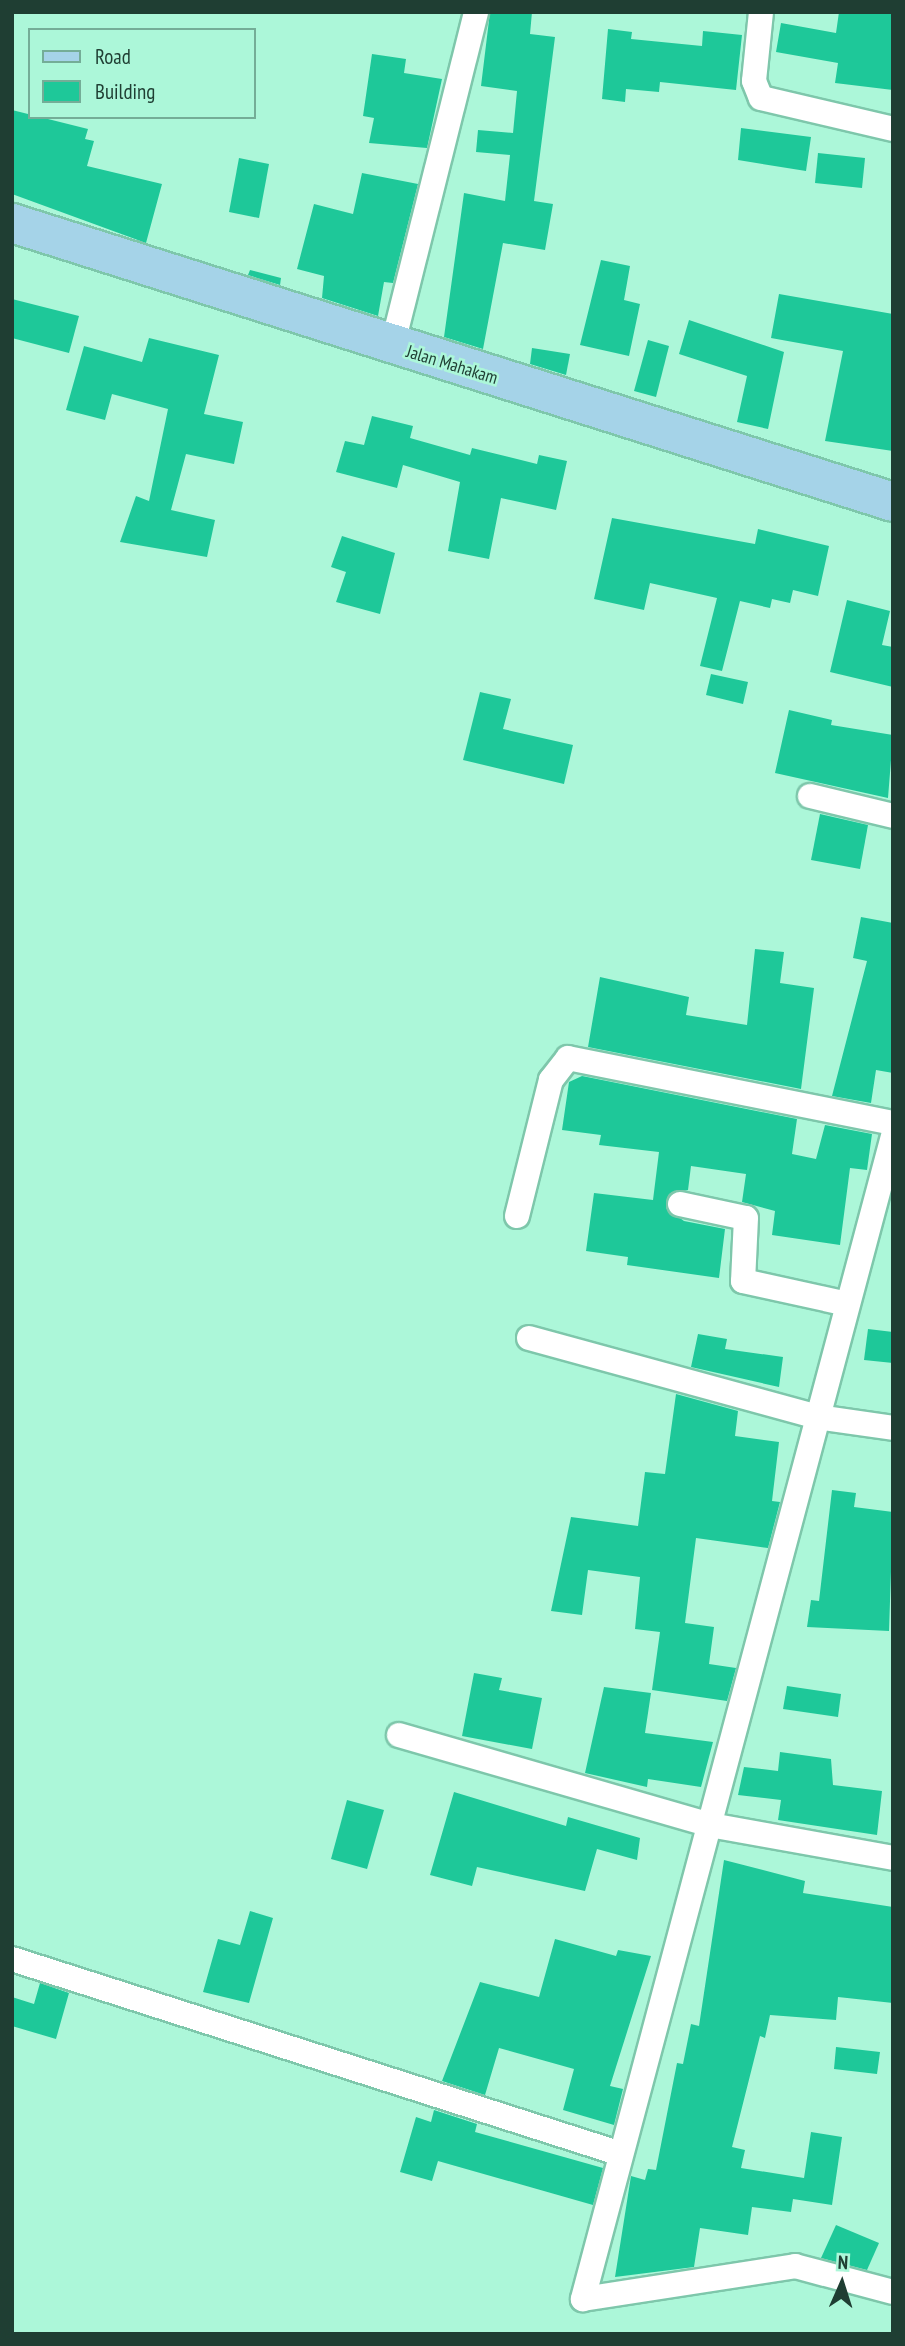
<!DOCTYPE html>
<style>
body{margin:0}
#map{position:relative;width:905px;height:2346px;overflow:hidden;background:#acf7d9;font-family:"PT Sans Narrow",sans-serif}
div>[style]{position:absolute}
[style*='--x']{left:calc(var(--x)*1px);top:calc(var(--y)*1px);width:calc(var(--w)*1px);rotate:calc(var(--a)*1deg)}
.building>*{inset:0;background:#1ec899}
.roads{filter:drop-shadow(2px 0 #7ec7ab) drop-shadow(-2px 0 #7ec7ab) drop-shadow(0 2px #7ec7ab) drop-shadow(0 -2px #7ec7ab)}
.minor>*{height:24px;margin:-12px;padding:0 12px;transform-origin:12px;border-radius:12px;background:#fff}
.primary>*{height:38px;margin:-19px;padding:0 19px;transform-origin:19px;border-radius:19px;background:#a5d3e8}
span{translate:-50% -50%;white-space:nowrap;text-align:center;line-height:1.15;-webkit-text-stroke:5px #acf7d9;paint-order:stroke}
.street-label{font-size:18px;color:#1f3e33}
.frame{position:absolute;inset:0;border:14px solid #1f3e33;pointer-events:none}
.legend{position:absolute;left:28px;top:28px;width:228px;height:91px;box-sizing:border-box;background:#acf7d9;border:2px solid #74ad97;margin:0;padding:9px 12px;list-style:none;font-size:21px;color:#1f3e33}
.legend li{display:flex;align-items:center;gap:14px;height:35px}
.legend b{width:35px;border:2px solid #74ad97}
.north{position:absolute;left:807px;top:2248px;width:70px;height:70px;-webkit-text-stroke:5px #acf7d9;paint-order:stroke;rotate:3deg;font-size:19px;font-weight:700;line-height:28px;text-align:center;color:#1f3e33}
.north::after{content:'';display:block;margin:auto;width:24px;height:32px;background:#1f3e33;clip-path:polygon(50% 0,100% 100%,50% 72%,0 100%)}
</style>
<div id="map">
<div class="building">
<div style="clip-path:polygon(490px 12px,532px 12px,530px 34px,555px 37px,534px 201px,553px 204px,545px 250px,503px 243px,483px 349px,444px 337px,464px 193px,505px 201px,510px 155px,476px 152px,478px 130px,513px 133px,517px 91px,481px 86px)"></div>
<div style="clip-path:polygon(839px 12px,893px 12px,893px 90px,835px 83px,838px 63px,776px 52px,781px 23px,836px 33px)"></div>
<div style="clip-path:polygon(608px 29px,632px 32px,631px 39px,702px 46px,703px 31px,742px 35px,736px 90px,660px 82px,659px 92px,626px 89px,625px 102px,602px 99px)"></div>
<div style="clip-path:polygon(372px 54px,406px 59px,404px 73px,442px 79px,427px 148px,369px 143px,374px 118px,363px 116px)"></div>
<div style="clip-path:polygon(12px 110px,88px 129px,85px 139px,94px 141px,87px 166px,162px 184px,146px 243px,12px 194px)"></div>
<div style="clip-path:polygon(741px 128px,811px 137px,806px 171px,738px 160px)"></div>
<div style="clip-path:polygon(818px 153px,865px 158px,862px 188px,815px 183px)"></div>
<div style="clip-path:polygon(239px 158px,269px 164px,259px 218px,229px 212px)"></div>
<div style="clip-path:polygon(362px 173px,418px 184px,393px 283px,384px 282px,378px 316px,322px 298px,324px 276px,297px 269px,314px 204px,353px 214px)"></div>
<div style="clip-path:polygon(601px 260px,630px 266px,624px 300px,640px 304px,629px 356px,580px 345px)"></div>
<div style="clip-path:polygon(250px 270px,281px 278px,280px 285px,248px 275px)"></div>
<div style="clip-path:polygon(779px 294px,893px 314px,893px 451px,825px 441px,843px 351px,771px 338px)"></div>
<div style="clip-path:polygon(12px 299px,79px 316px,69px 353px,12px 338px)"></div>
<div style="clip-path:polygon(689px 320px,784px 352px,768px 429px,737px 422px,747px 376px,679px 354px)"></div>
<div style="clip-path:polygon(149px 338px,219px 355px,204px 414px,243px 422px,234px 464px,186px 454px,171px 510px,215px 520px,207px 557px,120px 542px,136px 496px,149px 501px,168px 409px,112px 394px,105px 420px,66px 410px,84px 346px,142px 362px)"></div>
<div style="clip-path:polygon(648px 340px,669px 346px,656px 397px,634px 391px)"></div>
<div style="clip-path:polygon(532px 348px,570px 354px,566px 375px,530px 364px)"></div>
<div style="clip-path:polygon(372px 416px,413px 426px,410px 438px,470px 455px,472px 448px,537px 464px,539px 455px,567px 461px,556px 510px,501px 498px,489px 559px,448px 551px,460px 482px,403px 465px,397px 488px,336px 472px,345px 441px,364px 445px)"></div>
<div style="clip-path:polygon(612px 518px,755px 544px,758px 529px,829px 546px,818px 596px,793px 590px,790px 603px,772px 599px,770px 608px,740px 601px,722px 671px,700px 666px,717px 598px,650px 583px,644px 610px,594px 599px)"></div>
<div style="clip-path:polygon(342px 536px,395px 553px,380px 614px,336px 602px,346px 572px,331px 567px)"></div>
<div style="clip-path:polygon(847px 600px,890px 611px,882px 645px,893px 647px,893px 687px,830px 672px)"></div>
<div style="clip-path:polygon(711px 674px,748px 682px,743px 704px,706px 695px)"></div>
<div style="clip-path:polygon(480px 692px,511px 699px,503px 729px,573px 745px,564px 784px,463px 760px)"></div>
<div style="clip-path:polygon(789px 710px,832px 720px,831px 725px,893px 735px,888px 798px,775px 773px)"></div>
<div style="clip-path:polygon(820px 814px,868px 825px,860px 869px,811px 860px)"></div>
<div style="clip-path:polygon(861px 917px,893px 923px,893px 1073px,876px 1070px,871px 1103px,832px 1096px,867px 961px,853px 958px)"></div>
<div style="clip-path:polygon(755px 949px,784px 952px,780px 983px,814px 988px,801px 1089px,588px 1047px,600px 977px,689px 997px,686px 1015px,747px 1025px)"></div>
<div style="clip-path:polygon(582px 1076px,797px 1119px,792px 1154px,816px 1159px,825px 1125px,872px 1134px,867px 1170px,850px 1168px,840px 1245px,772px 1235px,775px 1211px,742px 1202px,746px 1174px,691px 1166px,688px 1190px,669px 1194px,666px 1208px,684px 1221px,725px 1229px,719px 1278px,627px 1265px,628px 1257px,586px 1251px,594px 1193px,653px 1200px,659px 1152px,599px 1145px,601px 1135px,562px 1130px,569px 1082px)"></div>
<div style="clip-path:polygon(868px 1329px,893px 1332px,893px 1363px,864px 1360px)"></div>
<div style="clip-path:polygon(698px 1334px,727px 1339px,725px 1349px,783px 1357px,779px 1387px,691px 1367px)"></div>
<div style="clip-path:polygon(676px 1394px,738px 1411px,735px 1436px,779px 1442px,772px 1501px,780px 1502px,768px 1548px,696px 1538px,685px 1623px,714px 1627px,709px 1664px,736px 1668px,727px 1701px,652px 1690px,660px 1632px,635px 1629px,640px 1577px,588px 1570px,582px 1615px,551px 1611px,571px 1517px,638px 1526px,645px 1472px,665px 1474px)"></div>
<div style="clip-path:polygon(832px 1490px,856px 1493px,854px 1507px,893px 1512px,889px 1631px,807px 1627px,811px 1600px,819px 1601px)"></div>
<div style="clip-path:polygon(474px 1673px,502px 1678px,499px 1690px,542px 1698px,532px 1749px,462px 1736px)"></div>
<div style="clip-path:polygon(787px 1686px,841px 1694px,838px 1717px,783px 1709px)"></div>
<div style="clip-path:polygon(604px 1687px,651px 1693px,645px 1733px,713px 1742px,701px 1787px,648px 1779px,647px 1787px,585px 1773px)"></div>
<div style="clip-path:polygon(780px 1752px,831px 1759px,833px 1785px,882px 1791px,877px 1835px,778px 1820px,781px 1800px,738px 1795px,744px 1767px,778px 1771px)"></div>
<div style="clip-path:polygon(454px 1792px,566px 1826px,568px 1817px,640px 1838px,637px 1860px,597px 1849px,585px 1891px,477px 1867px,472px 1886px,430px 1875px)"></div>
<div style="clip-path:polygon(347px 1800px,384px 1810px,367px 1869px,331px 1859px)"></div>
<div style="clip-path:polygon(724px 1860px,805px 1881px,803px 1893px,893px 1907px,893px 2003px,838px 1997px,836px 2020px,770px 2015px,765px 2038px,760px 2036px,732px 2147px,745px 2150px,741px 2168px,804px 2178px,811px 2132px,842px 2137px,832px 2205px,793px 2199px,791px 2212px,752px 2207px,748px 2235px,700px 2228px,694px 2267px,615px 2277px,631px 2176px,645px 2180px,648px 2169px,656px 2170px,677px 2063px,683px 2064px,691px 2024px,699px 2026px)"></div>
<div style="clip-path:polygon(250px 1911px,273px 1918px,249px 2003px,203px 1992px,218px 1939px,240px 1945px)"></div>
<div style="clip-path:polygon(555px 1939px,616px 1956px,618px 1950px,651px 1956px,610px 2086px,623px 2089px,614px 2125px,563px 2110px,574px 2069px,499px 2048px,485px 2095px,442px 2081px,480px 1982px,539px 1997px)"></div>
<div style="clip-path:polygon(40px 1983px,69px 1993px,56px 2039px,12px 2026px,12px 1997px,34px 2004px)"></div>
<div style="clip-path:polygon(836px 2047px,880px 2052px,877px 2074px,834px 2069px)"></div>
<div style="clip-path:polygon(434px 2110px,477px 2124px,475px 2132px,603px 2168px,593px 2205px,438px 2161px,432px 2181px,400px 2172px,416px 2117px,431px 2122px)"></div>
<div style="clip-path:polygon(836px 2225px,879px 2243px,867px 2270px,821px 2258px)"></div>
</div>
<div class="roads">
<div class="minor">
<div style="--x:761;--y:12;--w:69;--a:95.8"></div>
<div style="--x:754;--y:81;--w:18;--a:68"></div>
<div style="--x:761;--y:98;--w:136;--a:13.2"></div>
<div style="--x:392;--y:347;--w:345;--a:-75.9"></div>
<div style="--x:810;--y:796;--w:85;--a:13.5"></div>
<div style="--x:893;--y:1136;--w:1204;--a:104.93"></div>
<div style="--x:583;--y:2299;--w:215;--a:-8.8"></div>
<div style="--x:795;--y:2266;--w:101;--a:14.9"></div>
<div style="--x:680;--y:1204;--w:67;--a:12"></div>
<div style="--x:746;--y:1218;--w:63;--a:92.7"></div>
<div style="--x:743;--y:1281;--w:107;--a:12.4"></div>
<div style="--x:517;--y:1216;--w:140;--a:-76"></div>
<div style="--x:551;--y:1080;--w:28;--a:-52"></div>
<div style="--x:568;--y:1058;--w:331;--a:11.3"></div>
<div style="--x:529;--y:1338;--w:299;--a:15.3"></div>
<div style="--x:817;--y:1417;--w:77;--a:8.2"></div>
<div style="--x:399;--y:1735;--w:324;--a:16.1"></div>
<div style="--x:710;--y:1825;--w:186;--a:10.2"></div>
<div style="--x:12;--y:1959;--w:639;--a:17.75"></div>
</div>
<div class="primary">
<div style="--x:12;--y:223;--w:924;--a:17.57"></div>
</div>
</div>
<div class="street-label">
<span style="left:452px;top:365px;rotate:17deg">Jalan Mahakam</span>
</div>
<div class="frame"></div>
<ul class="legend">
<li><b style="height:9px;background:#a5d3e8"></b>Road</li>
<li><b style="height:19px;background:#1ec899"></b>Building</li>
</ul>
<div class="north">N</div>
</div>
